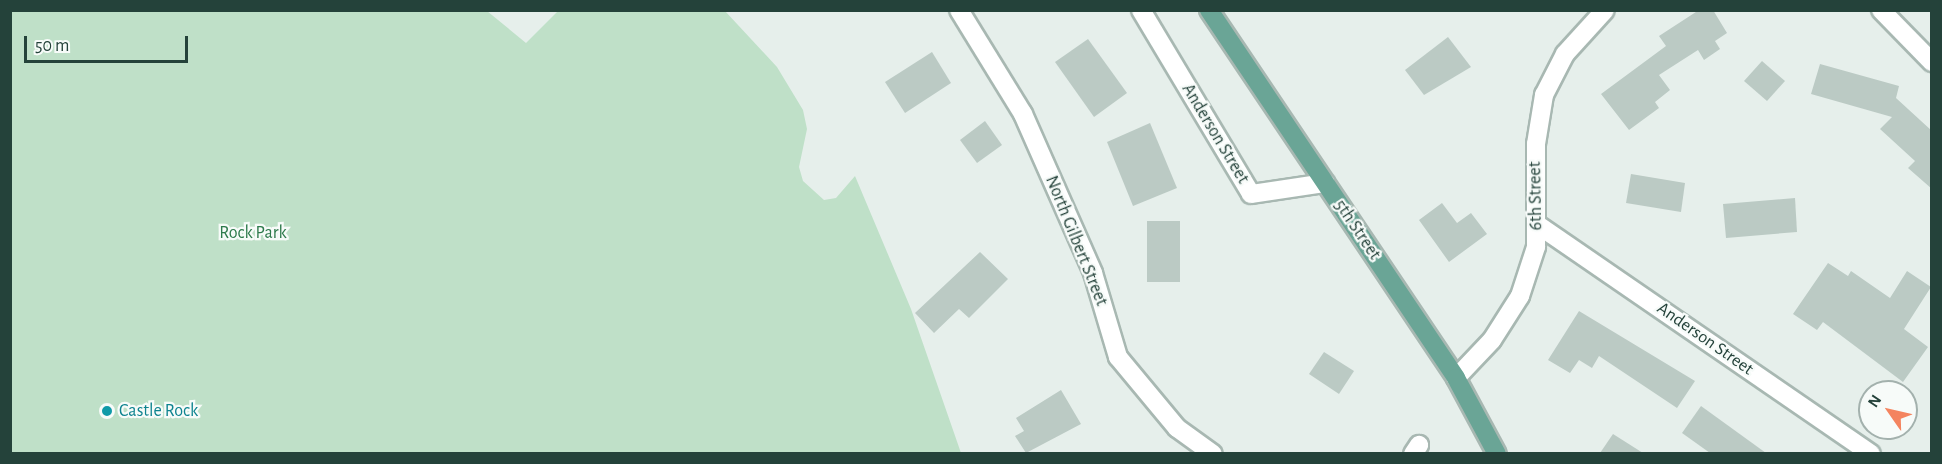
<!DOCTYPE html>
<style>
body{margin:0}
#map{position:relative;width:1942px;height:464px;overflow:hidden;background:#e6efeb;font-family:"Alegreya Sans",sans-serif}
div>[style]{position:absolute}
[style*='--x']{left:calc(var(--x)*1px);top:calc(var(--y)*1px);width:calc(var(--w)*1px);rotate:calc(var(--a)*1deg)}
.green>*{inset:0;background:#bfe0c8}
.building>*{inset:0;background:#bbcac4}
.roads{filter:drop-shadow(2px 0 #a8b8b2) drop-shadow(-2px 0 #a8b8b2) drop-shadow(0 2px #a8b8b2) drop-shadow(0 -2px #a8b8b2)}
.street>*{height:18px;margin:-9px;padding:0 9px;transform-origin:9px;border-radius:9px;background:#fff}
.primary>*{height:18px;margin:-9px;padding:0 9px;transform-origin:9px;border-radius:9px;background:#6aa596}
.dots>*{width:16px;height:16px;translate:-50% -50%;box-sizing:border-box;border:3px solid #f7fbf9;border-radius:50%}
span{translate:-50% -50%;white-space:nowrap;text-align:center;line-height:1.15;-webkit-text-stroke:4.5px #f7fbf9;paint-order:stroke}
.street-label{font-size:18px;color:#24423a}
.park-label{font-size:18px;color:#2d7a4b}
.culture-label{font-size:18px;color:#0d838f}
.left{translate:0 -50%;text-align:left}
.frame{position:absolute;inset:0;border:12px solid #24423a;pointer-events:none}
.north{position:absolute;left:1858px;top:380px;width:60px;height:60px;box-sizing:border-box;background:#f7fbf9;border:2px solid #a3b1ad;border-radius:50%;rotate:304deg;font-size:16px;font-weight:700;line-height:24px;text-align:center;color:#24423a}
.north::after{content:'';display:block;margin:auto;width:21px;height:27px;background:#f4845f;clip-path:polygon(50% 0,100% 100%,50% 72%,0 100%)}
.scale{position:absolute;left:24px;top:36px;width:164px;height:27px;box-sizing:border-box;border:3px solid #24423a;border-top:0;padding-left:8px;font-size:18px;line-height:21px;white-space:nowrap;color:#24423a;-webkit-text-stroke:4px #f7fbf9;paint-order:stroke}
</style>
<div id="map">
<div class="green">
<div style="clip-path:polygon(10px 11px,487px 11px,526px 43px,558px 11px,725px 11px,777px 67px,803px 110px,807px 129px,799px 167px,803px 181px,824px 200px,836px 198px,855px 176px,911px 309px,961px 453px,11px 453px)"></div>
</div>
<div class="building">
<div style="clip-path:polygon(1699px 10px,1713px 10px,1727px 33px,1715px 41px,1720px 49px,1704px 60px,1698px 50px,1659px 75px,1670px 90px,1655px 102px,1659px 108px,1629px 130px,1601px 94px,1666px 46px,1659px 36px)"></div>
<div style="clip-path:polygon(1448px 37px,1471px 67px,1424px 95px,1405px 70px)"></div>
<div style="clip-path:polygon(1088px 39px,1127px 93px,1094px 117px,1055px 62px)"></div>
<div style="clip-path:polygon(932px 52px,951px 83px,905px 113px,885px 82px)"></div>
<div style="clip-path:polygon(1762px 61px,1785px 81px,1767px 101px,1744px 81px)"></div>
<div style="clip-path:polygon(1820px 64px,1899px 86px,1896px 98px,1932px 131px,1932px 189px,1908px 168px,1915px 161px,1880px 129px,1892px 117px,1811px 94px)"></div>
<div style="clip-path:polygon(985px 121px,1002px 145px,977px 163px,960px 140px)"></div>
<div style="clip-path:polygon(1150px 123px,1177px 188px,1133px 206px,1107px 142px)"></div>
<div style="clip-path:polygon(1631px 174px,1685px 183px,1681px 212px,1626px 203px)"></div>
<div style="clip-path:polygon(1795px 198px,1797px 232px,1726px 238px,1723px 204px)"></div>
<div style="clip-path:polygon(1442px 203px,1457px 223px,1471px 213px,1487px 234px,1449px 262px,1419px 220px)"></div>
<div style="clip-path:polygon(1147px 221px,1180px 221px,1180px 282px,1147px 282px)"></div>
<div style="clip-path:polygon(980px 252px,1008px 279px,969px 318px,959px 309px,934px 333px,915px 313px)"></div>
<div style="clip-path:polygon(1828px 263px,1848px 276px,1851px 271px,1890px 298px,1907px 271px,1931px 287px,1904px 329px,1928px 347px,1903px 382px,1823px 322px,1817px 330px,1793px 314px)"></div>
<div style="clip-path:polygon(1579px 311px,1695px 381px,1677px 408px,1599px 356px,1592px 368px,1579px 360px,1570px 373px,1548px 360px)"></div>
<div style="clip-path:polygon(1324px 352px,1354px 371px,1339px 394px,1309px 374px)"></div>
<div style="clip-path:polygon(1061px 390px,1081px 424px,1026px 453px,1015px 436px,1024px 431px,1016px 418px)"></div>
<div style="clip-path:polygon(1701px 406px,1766px 453px,1710px 453px,1682px 433px)"></div>
<div style="clip-path:polygon(1613px 434px,1643px 453px,1600px 453px)"></div>
</div>
<div class="roads">
<div class="street">
<div style="--x:959;--y:10;--w:122;--a:58.4"></div>
<div style="--x:1023;--y:114;--w:174;--a:66.2"></div>
<div style="--x:1093;--y:273;--w:88;--a:73.4"></div>
<div style="--x:1118;--y:357;--w:92;--a:50.3"></div>
<div style="--x:1177;--y:428;--w:44;--a:35.8"></div>
<div style="--x:1141;--y:10;--w:214;--a:59.1"></div>
<div style="--x:1251;--y:194;--w:75;--a:-8.5"></div>
<div style="--x:1881;--y:10;--w:73;--a:45.6"></div>
<div style="--x:1538;--y:225;--w:404;--a:34.5"></div>
<div style="--x:1456;--y:378;--w:52;--a:-46.5"></div>
<div style="--x:1492;--y:340;--w:52;--a:-57.5"></div>
<div style="--x:1520;--y:296;--w:52;--a:-71.9"></div>
<div style="--x:1536;--y:247;--w:103;--a:-90"></div>
<div style="--x:1536;--y:144;--w:50;--a:-80.7"></div>
<div style="--x:1544;--y:95;--w:46;--a:-62.9"></div>
<div style="--x:1565;--y:54;--w:59;--a:-47.7"></div>
<div style="--x:1413;--y:454;--w:11;--a:-56"></div>
</div>
<div class="primary">
<div style="--x:1209;--y:10;--w:443;--a:56.1"></div>
<div style="--x:1456;--y:378;--w:86;--a:61.7"></div>
</div>
</div>
<div class="dots">
<div style="left:107px;top:411px;background:#0f9aa8"></div>
</div>
<div class="street-label">
<span style="left:1215px;top:134px;rotate:59deg">Anderson Street</span>
<span style="left:1536px;top:196px;rotate:-91deg">6th Street</span>
<span style="left:1357px;top:230px;rotate:56deg">5th Street</span>
<span style="left:1076px;top:241px;rotate:68deg">North Gilbert Street</span>
<span style="left:1705px;top:339px;rotate:35deg">Anderson Street</span>
</div>
<div class="park-label">
<span style="left:253px;top:233px">Rock Park</span>
</div>
<div class="culture-label">
<span class="left" style="left:119px;top:411px">Castle Rock</span>
</div>
<div class="frame"></div>
<div class="north">N</div>
<div class="scale">50 m</div>
</div>
